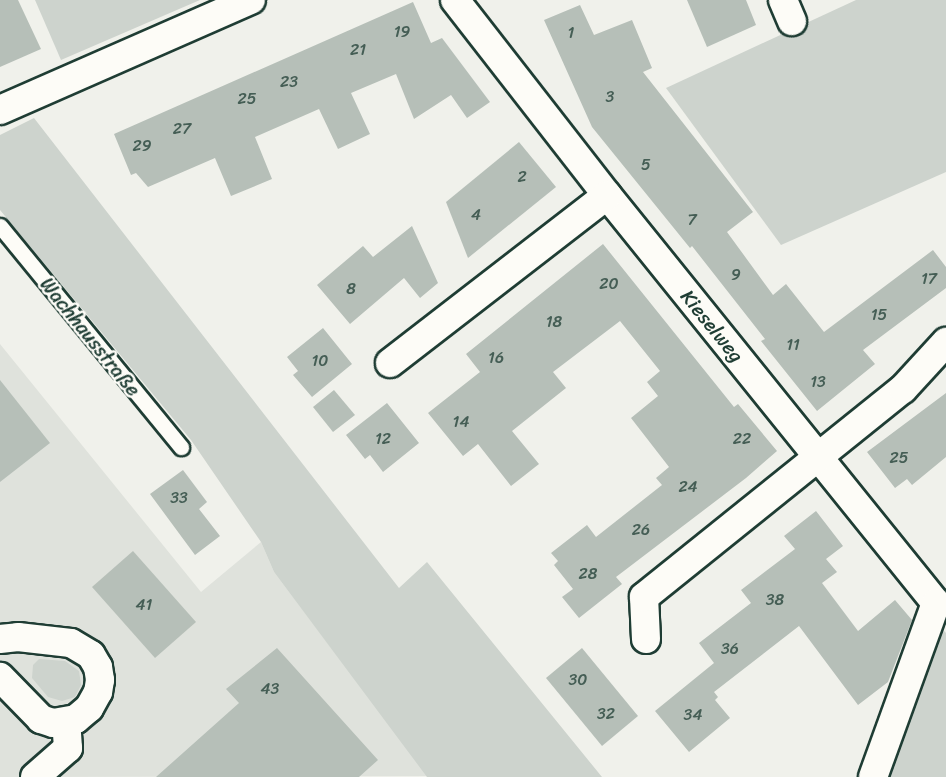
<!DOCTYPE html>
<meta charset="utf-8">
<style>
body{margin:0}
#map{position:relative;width:946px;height:777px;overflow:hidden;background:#f0f1eb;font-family:Sriracha,sans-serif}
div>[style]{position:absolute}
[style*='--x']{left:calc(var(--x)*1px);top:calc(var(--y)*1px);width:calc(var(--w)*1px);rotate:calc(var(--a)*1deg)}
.built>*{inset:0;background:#dfe2dc}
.green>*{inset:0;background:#cdd3cd}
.building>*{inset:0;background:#b6bfb8}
.roads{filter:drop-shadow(2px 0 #1f3d34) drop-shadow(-2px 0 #1f3d34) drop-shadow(0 2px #1f3d34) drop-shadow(0 -2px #1f3d34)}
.service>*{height:15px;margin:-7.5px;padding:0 7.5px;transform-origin:7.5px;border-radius:7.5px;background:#fdfcf7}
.minor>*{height:28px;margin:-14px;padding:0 14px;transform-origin:14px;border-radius:14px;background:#fdfcf7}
span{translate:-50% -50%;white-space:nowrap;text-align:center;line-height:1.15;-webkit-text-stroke:5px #fdfcf7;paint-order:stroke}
.number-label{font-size:16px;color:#455e55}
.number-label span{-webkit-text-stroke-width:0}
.street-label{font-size:20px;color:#1f3d34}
</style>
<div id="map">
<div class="built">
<div style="clip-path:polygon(0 344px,201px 592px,261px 542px,274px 572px,428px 776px,0 777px)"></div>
</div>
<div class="green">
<div style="clip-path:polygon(35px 0,200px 0,61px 60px)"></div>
<div style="clip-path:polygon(856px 0,946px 0,946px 172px,781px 245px,666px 88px)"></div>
<div style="clip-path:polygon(34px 118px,399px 588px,427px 562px,602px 777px,427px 777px,274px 572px,261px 542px,191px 440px,0 210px,0 135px)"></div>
<div style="clip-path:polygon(936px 622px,946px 633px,946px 777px,881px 777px)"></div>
<div style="clip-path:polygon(39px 659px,65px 661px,79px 671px,81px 685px,75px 697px,62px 701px,48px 697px,32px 678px,33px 665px)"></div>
</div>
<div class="building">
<div style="clip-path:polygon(0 0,18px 0,41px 49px,0 67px)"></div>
<div style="clip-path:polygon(687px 0,746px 0,756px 25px,707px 47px)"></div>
<div style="clip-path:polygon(413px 2px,431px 43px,442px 38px,490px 102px,467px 118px,451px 95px,414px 119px,396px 74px,351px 93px,370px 134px,338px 149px,319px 109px,255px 137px,272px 179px,231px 196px,215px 158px,148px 187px,136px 173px,131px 175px,114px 134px)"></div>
<div style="clip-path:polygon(580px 5px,594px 35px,632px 20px,652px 68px,643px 72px,753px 212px,727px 232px,773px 295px,786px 284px,824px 332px,933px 250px,946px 267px,946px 288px,863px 350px,875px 364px,817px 411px,761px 341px,765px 339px,692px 246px,690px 248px,592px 127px,544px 20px)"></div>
<div style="clip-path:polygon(519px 142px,556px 187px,468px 258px,446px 202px)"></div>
<div style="clip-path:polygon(412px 226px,438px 283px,420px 298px,404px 278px,350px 324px,317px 285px,363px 246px,373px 257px)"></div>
<div style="clip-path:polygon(603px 244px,734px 407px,738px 404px,777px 451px,746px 478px,616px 577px,622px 584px,579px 618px,562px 597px,573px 589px,554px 565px,558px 561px,551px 553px,587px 525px,596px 537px,662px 485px,656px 478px,669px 467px,631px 418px,658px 396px,647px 382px,660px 371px,620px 321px,553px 372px,566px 388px,512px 431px,539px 464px,511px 486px,478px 444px,463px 456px,428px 413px,480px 372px,466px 354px)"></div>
<div style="clip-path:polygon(323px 328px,352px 364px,312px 397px,293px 375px,298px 371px,287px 357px)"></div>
<div style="clip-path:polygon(0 380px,50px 443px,0 482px)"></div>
<div style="clip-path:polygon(334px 390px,355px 415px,333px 432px,313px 407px)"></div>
<div style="clip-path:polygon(946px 393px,946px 457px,912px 485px,907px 479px,895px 488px,867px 452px)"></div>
<div style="clip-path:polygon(387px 403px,419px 443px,383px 472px,370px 455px,365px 459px,346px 435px)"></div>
<div style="clip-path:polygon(183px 470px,207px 502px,199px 509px,220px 536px,195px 555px,150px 494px)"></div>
<div style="clip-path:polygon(816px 511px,843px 546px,826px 559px,837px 572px,822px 583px,858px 631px,895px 600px,912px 620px,888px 682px,858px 705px,799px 626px,714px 692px,718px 697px,715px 700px,730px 718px,689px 752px,655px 711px,714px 663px,699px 643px,751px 603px,741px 590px,795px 549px,784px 536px)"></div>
<div style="clip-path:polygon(133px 551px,196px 622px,155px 658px,92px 587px)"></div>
<div style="clip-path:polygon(277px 648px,378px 760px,359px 777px,156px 777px,239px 703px,226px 689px)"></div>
<div style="clip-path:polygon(582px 648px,638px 716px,602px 746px,546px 678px)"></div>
</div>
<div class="roads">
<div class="service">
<div style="--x:0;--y:226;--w:286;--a:50.7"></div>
</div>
<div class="minor">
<div style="--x:455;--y:0;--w:247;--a:52.1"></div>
<div style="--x:607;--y:195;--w:524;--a:51.12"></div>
<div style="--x:936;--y:603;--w:185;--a:109.9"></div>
<div style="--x:783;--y:0;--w:23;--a:67"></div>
<div style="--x:0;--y:110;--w:274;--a:-23.7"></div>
<div style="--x:390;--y:363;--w:274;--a:-37.7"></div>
<div style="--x:0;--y:639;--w:18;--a:-6"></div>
<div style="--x:18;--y:637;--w:53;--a:6.5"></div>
<div style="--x:71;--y:643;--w:23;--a:31"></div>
<div style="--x:91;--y:655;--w:14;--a:60"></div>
<div style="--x:98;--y:667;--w:13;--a:81"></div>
<div style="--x:100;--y:680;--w:12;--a:99"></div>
<div style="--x:98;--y:692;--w:18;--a:119"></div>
<div style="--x:89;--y:708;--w:17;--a:140"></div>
<div style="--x:76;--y:719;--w:23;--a:170"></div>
<div style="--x:53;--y:723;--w:13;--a:-162"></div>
<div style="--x:41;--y:719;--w:59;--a:-134.3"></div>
<div style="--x:646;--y:639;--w:42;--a:-92.7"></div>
<div style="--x:644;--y:597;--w:332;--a:-38.8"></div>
<div style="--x:903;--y:389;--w:64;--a:-47.5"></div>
<div style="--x:35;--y:777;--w:44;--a:-41.3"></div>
<div style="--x:68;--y:748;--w:26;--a:-94"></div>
</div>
</div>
<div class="number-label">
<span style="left:402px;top:32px">19</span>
<span style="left:571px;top:33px">1</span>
<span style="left:358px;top:50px">21</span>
<span style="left:289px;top:82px">23</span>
<span style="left:610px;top:97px">3</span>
<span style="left:247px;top:99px">25</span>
<span style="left:182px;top:129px">27</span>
<span style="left:142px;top:146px">29</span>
<span style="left:646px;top:165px">5</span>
<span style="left:522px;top:177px">2</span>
<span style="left:476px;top:215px">4</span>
<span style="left:692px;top:220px">7</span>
<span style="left:736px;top:275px">9</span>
<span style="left:929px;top:279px">17</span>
<span style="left:609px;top:284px">20</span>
<span style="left:351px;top:289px">8</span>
<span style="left:879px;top:315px">15</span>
<span style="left:554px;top:322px">18</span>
<span style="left:793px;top:345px">11</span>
<span style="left:496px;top:358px">16</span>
<span style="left:320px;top:361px">10</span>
<span style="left:818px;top:382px">13</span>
<span style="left:461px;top:422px">14</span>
<span style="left:383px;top:439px">12</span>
<span style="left:742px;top:439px">22</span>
<span style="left:899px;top:458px">25</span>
<span style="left:688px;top:487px">24</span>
<span style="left:179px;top:498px">33</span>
<span style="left:641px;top:530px">26</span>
<span style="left:588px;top:574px">28</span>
<span style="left:775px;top:600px">38</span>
<span style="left:144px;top:605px">41</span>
<span style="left:730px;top:649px">36</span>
<span style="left:578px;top:680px">30</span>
<span style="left:270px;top:689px">43</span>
<span style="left:606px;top:714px">32</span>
<span style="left:693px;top:715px">34</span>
</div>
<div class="street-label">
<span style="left:712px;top:326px;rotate:51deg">Kieselweg</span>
<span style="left:90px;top:337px;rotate:51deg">Wachhausstraße</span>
</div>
</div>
